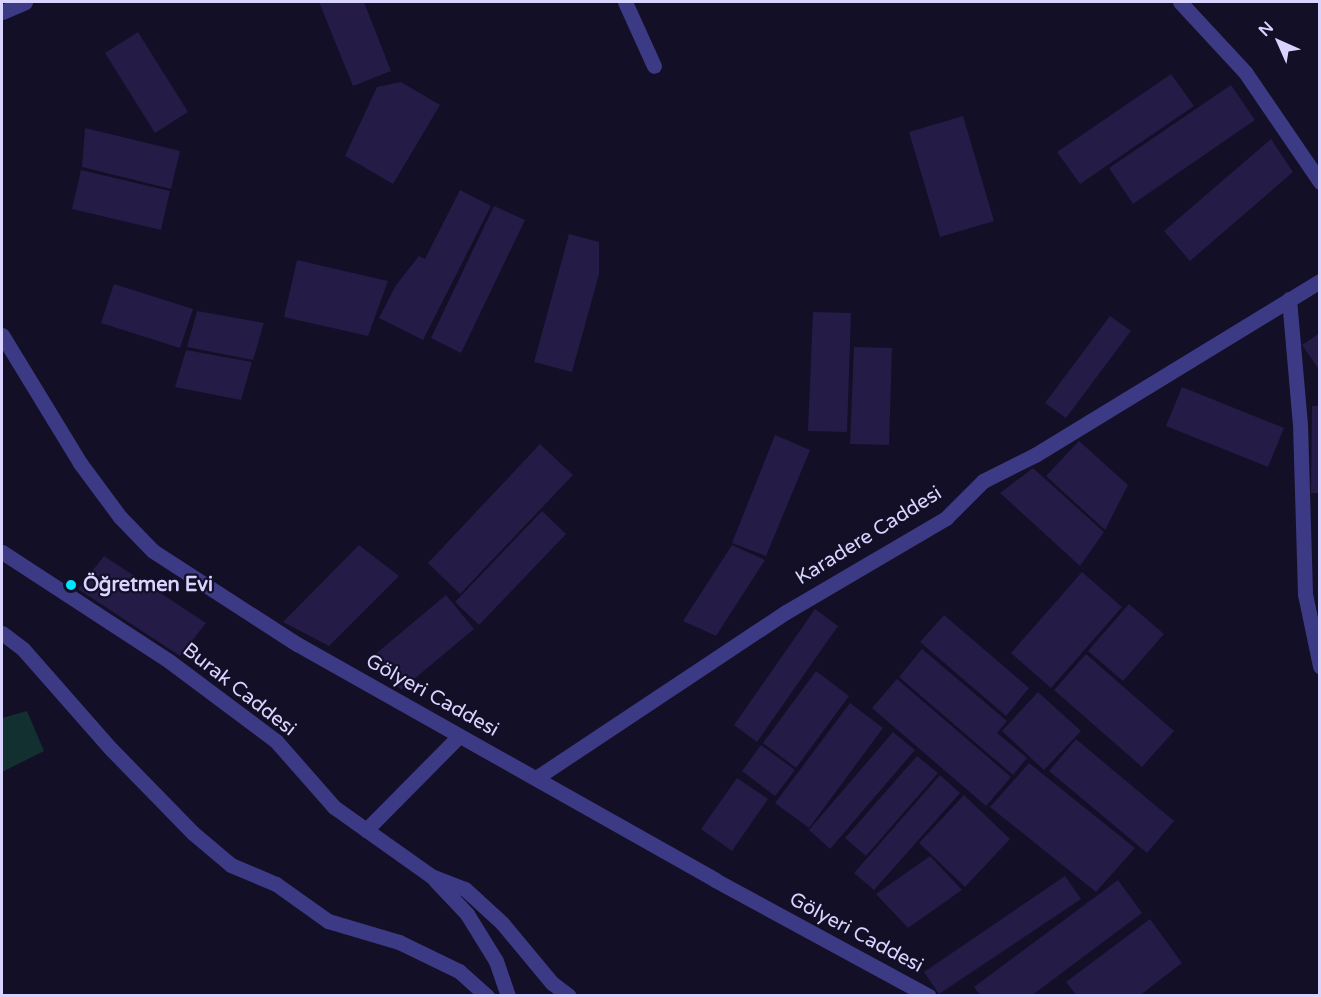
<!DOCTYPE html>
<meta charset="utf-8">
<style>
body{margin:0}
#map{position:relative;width:1321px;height:997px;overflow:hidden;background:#130f26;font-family:"Varela Round",sans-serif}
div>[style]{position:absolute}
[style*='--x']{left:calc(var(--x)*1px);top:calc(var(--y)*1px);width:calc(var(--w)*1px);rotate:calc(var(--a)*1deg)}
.green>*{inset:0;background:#12302f}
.building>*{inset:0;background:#241b47}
.minor>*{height:15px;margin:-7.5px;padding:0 7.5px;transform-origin:7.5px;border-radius:7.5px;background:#3d3a85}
.dots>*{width:16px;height:16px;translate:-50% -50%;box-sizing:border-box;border:3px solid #130f26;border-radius:50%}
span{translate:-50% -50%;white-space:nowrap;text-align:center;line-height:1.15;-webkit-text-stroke:4.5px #130f26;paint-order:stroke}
.street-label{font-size:20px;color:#d9d4ff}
.poi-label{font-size:20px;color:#d9d4ff;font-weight:700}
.left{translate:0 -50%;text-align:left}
.frame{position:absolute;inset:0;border:3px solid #d9d4ff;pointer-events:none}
.north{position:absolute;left:1249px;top:12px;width:60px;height:60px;-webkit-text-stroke:4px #130f26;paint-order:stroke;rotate:315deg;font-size:16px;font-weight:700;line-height:24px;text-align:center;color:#d9d4ff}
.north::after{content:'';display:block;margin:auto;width:21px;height:27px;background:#d9d4ff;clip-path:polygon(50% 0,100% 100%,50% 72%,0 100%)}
</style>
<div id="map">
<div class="green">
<div style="clip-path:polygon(27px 711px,44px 751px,2px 772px,2px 718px)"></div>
</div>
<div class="building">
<div style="clip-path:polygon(319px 2px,364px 2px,391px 71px,353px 86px)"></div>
<div style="clip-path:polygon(138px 32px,188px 112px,155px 133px,105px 53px)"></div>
<div style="clip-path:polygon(1171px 74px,1194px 106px,1080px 184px,1057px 152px)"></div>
<div style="clip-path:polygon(401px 82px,440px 105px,393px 184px,345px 156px,377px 87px)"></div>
<div style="clip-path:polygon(1231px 85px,1255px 120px,1133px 204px,1109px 168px)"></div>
<div style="clip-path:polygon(963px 116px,994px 221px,940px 237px,909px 132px)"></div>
<div style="clip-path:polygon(85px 128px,180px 151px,171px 189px,82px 167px)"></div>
<div style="clip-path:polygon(1271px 139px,1293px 172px,1190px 261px,1164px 231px)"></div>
<div style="clip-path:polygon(81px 170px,170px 191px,161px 230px,72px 209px)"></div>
<div style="clip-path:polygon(460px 190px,491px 206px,423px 340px,379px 318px,396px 285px,419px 256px,425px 259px)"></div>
<div style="clip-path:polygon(494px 206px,525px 220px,461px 353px,431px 338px)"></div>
<div style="clip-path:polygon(569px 234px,599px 242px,599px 274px,572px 372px,534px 362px)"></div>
<div style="clip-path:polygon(297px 260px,388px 281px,368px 336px,284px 317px)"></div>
<div style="clip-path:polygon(114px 284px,193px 309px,180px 348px,101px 323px)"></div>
<div style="clip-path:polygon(197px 311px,264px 323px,253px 360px,187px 347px)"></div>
<div style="clip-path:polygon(813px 312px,851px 313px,847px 432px,808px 431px)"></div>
<div style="clip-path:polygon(1110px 316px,1131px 331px,1066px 418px,1045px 403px)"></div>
<div style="clip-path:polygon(1320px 333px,1320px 371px,1302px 345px)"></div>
<div style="clip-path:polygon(854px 347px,892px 348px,889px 445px,850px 444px)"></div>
<div style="clip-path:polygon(186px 350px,252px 362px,241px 400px,175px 387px)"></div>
<div style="clip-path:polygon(1182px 387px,1284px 428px,1268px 467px,1166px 426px)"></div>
<div style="clip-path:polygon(1312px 406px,1320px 406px,1320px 493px,1311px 493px)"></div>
<div style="clip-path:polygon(775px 435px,810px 450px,766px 556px,732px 543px)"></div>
<div style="clip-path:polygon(1079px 441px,1128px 485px,1105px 530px,1046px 476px)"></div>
<div style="clip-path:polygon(540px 444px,573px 475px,460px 594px,428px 563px)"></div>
<div style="clip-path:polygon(1033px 468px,1104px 532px,1080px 566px,1000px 493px)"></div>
<div style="clip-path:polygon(542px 511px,566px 534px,479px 625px,455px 602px)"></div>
<div style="clip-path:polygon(359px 545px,399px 576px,329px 646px,283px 622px)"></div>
<div style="clip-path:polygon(732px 545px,765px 560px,716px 636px,683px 621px)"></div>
<div style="clip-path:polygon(104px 556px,206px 623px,180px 656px,78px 589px)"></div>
<div style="clip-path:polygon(1082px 572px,1122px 607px,1051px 688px,1011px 653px)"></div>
<div style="clip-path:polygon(446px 595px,474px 629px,401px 690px,373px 656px)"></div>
<div style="clip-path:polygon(1129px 604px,1164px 634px,1123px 681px,1088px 651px)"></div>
<div style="clip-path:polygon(815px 609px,838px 626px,757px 742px,734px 725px)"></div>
<div style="clip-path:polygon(944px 615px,1029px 688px,1006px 716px,920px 642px)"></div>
<div style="clip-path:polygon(922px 649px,1007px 721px,997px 733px,1027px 758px,1013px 775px,899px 677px)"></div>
<div style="clip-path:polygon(1086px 654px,1174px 731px,1142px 767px,1054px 690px)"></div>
<div style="clip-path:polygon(816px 671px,849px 696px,796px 768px,763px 743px)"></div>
<div style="clip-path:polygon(897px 679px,1011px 777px,986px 806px,872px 708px)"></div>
<div style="clip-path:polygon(1038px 692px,1081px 731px,1044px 770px,1002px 731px)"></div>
<div style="clip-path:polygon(850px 703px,883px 728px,809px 828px,775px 803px)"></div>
<div style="clip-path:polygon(893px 732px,915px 750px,830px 849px,809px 830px)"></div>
<div style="clip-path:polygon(1076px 739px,1174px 821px,1147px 853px,1049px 771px)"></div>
<div style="clip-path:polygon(761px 745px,795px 770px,775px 796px,742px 771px)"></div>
<div style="clip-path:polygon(917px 756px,938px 773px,866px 856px,845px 838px)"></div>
<div style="clip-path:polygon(1029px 763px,1135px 848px,1096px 892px,990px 807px)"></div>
<div style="clip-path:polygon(940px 775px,960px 793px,874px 890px,854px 873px)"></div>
<div style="clip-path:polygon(737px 778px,768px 799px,732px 851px,701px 829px)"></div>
<div style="clip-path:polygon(964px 795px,1010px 839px,965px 887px,919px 843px)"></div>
<div style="clip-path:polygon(930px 856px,962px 890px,908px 928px,876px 894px)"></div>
<div style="clip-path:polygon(1065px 876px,1081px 899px,939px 994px,924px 972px)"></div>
<div style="clip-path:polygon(1118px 880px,1142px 913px,1031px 996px,981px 996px,974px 987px)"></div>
<div style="clip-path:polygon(1150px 919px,1182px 963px,1139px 996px,1077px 996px,1066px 982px)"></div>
</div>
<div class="minor">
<div style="--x:625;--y:2;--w:70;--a:65.6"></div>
<div style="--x:1180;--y:2;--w:96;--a:47.1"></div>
<div style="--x:1245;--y:72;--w:133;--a:55.7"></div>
<div style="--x:2;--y:12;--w:25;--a:-23"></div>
<div style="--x:1289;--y:299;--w:125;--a:85"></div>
<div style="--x:1300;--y:424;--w:170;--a:88.3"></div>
<div style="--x:1305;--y:594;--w:74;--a:78.2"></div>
<div style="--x:2;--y:335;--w:150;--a:58.6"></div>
<div style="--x:80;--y:463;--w:67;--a:53.5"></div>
<div style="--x:120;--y:517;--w:47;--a:45.9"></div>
<div style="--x:153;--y:551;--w:171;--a:32.9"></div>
<div style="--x:297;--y:644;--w:480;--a:29.4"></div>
<div style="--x:715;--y:880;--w:243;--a:28.5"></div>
<div style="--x:2;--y:552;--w:199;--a:33.1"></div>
<div style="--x:169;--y:661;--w:134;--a:36.8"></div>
<div style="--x:276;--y:741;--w:88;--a:48.7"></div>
<div style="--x:334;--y:807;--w:119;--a:35.4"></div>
<div style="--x:431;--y:876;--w:36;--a:21"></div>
<div style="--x:465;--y:889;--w:50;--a:42.6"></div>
<div style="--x:502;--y:923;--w:78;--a:50.2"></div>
<div style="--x:552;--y:983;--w:21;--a:37"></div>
<div style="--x:2;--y:633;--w:26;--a:37"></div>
<div style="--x:23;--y:649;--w:133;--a:48.7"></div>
<div style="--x:111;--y:749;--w:117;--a:45.7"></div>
<div style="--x:193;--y:833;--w:50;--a:40.1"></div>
<div style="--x:231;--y:865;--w:49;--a:22.9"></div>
<div style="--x:276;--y:884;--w:64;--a:35.4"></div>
<div style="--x:328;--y:921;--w:74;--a:16.5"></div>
<div style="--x:399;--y:942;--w:67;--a:25.8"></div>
<div style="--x:459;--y:971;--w:38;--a:42"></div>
<div style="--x:536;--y:778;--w:300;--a:-33.6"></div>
<div style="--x:786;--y:612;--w:186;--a:-30.4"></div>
<div style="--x:946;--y:518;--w:52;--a:-45"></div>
<div style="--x:983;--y:481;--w:58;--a:-26.6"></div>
<div style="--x:1035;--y:455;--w:334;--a:-31.4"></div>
<div style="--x:366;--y:830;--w:132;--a:-45.3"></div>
<div style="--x:435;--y:880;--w:47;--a:46.7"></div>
<div style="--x:467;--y:914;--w:55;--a:58.3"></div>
<div style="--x:496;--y:961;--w:37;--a:71"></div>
</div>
<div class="dots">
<div style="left:71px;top:585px;background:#00e5ff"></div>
</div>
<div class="street-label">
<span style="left:869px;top:536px;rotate:-32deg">Karadere Caddesi</span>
<span style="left:239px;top:690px;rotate:38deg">Burak Caddesi</span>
<span style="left:432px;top:696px;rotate:29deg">Gölyeri Caddesi</span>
<span style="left:856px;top:933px;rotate:28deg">Gölyeri Caddesi</span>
</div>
<div class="poi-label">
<span class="left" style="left:83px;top:585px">Öğretmen Evi</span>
</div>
<div class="frame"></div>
<div class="north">N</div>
</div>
